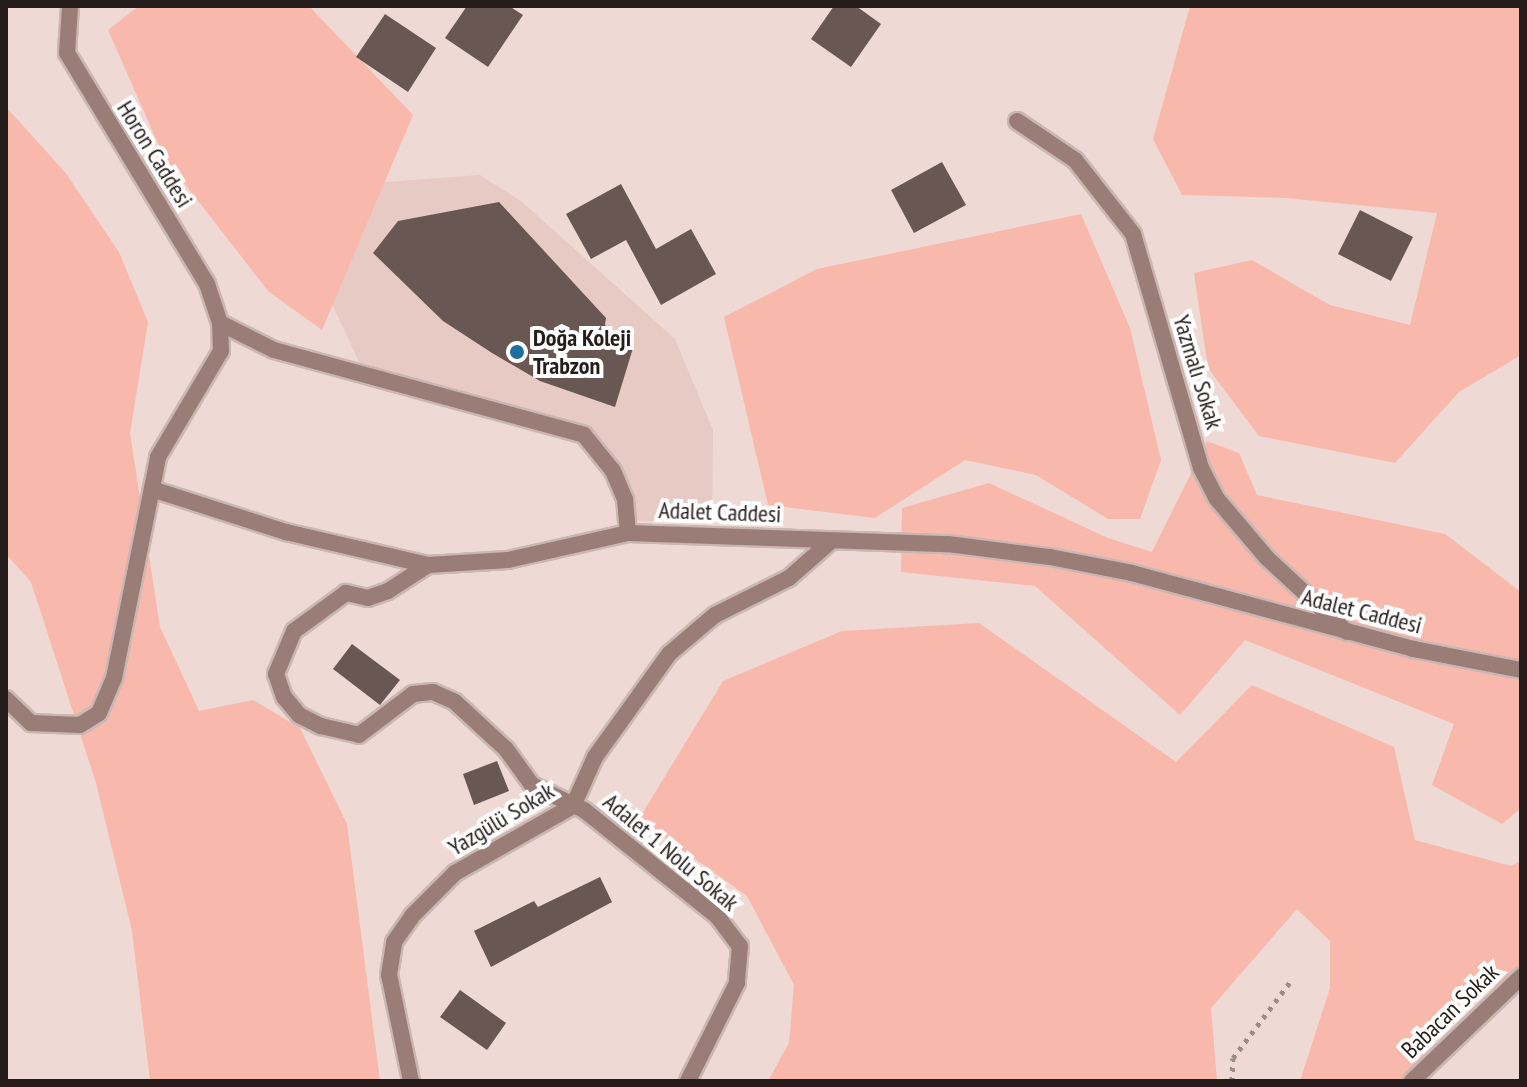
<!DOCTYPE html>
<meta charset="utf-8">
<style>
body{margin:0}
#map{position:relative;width:1527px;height:1087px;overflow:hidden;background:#efd9d4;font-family:"PT Sans Narrow",sans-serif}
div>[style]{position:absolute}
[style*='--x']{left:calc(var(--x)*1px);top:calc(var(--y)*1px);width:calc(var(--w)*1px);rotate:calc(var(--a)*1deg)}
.built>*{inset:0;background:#e8cac5}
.green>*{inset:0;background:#f9b8ac}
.building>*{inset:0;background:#695753}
.path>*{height:5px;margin-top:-2.5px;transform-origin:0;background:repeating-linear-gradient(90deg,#9c8c88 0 4px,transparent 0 10px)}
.roads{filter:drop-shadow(2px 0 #cab7b3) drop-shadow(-2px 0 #cab7b3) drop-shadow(0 2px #cab7b3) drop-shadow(0 -2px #cab7b3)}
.minor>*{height:16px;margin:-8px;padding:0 8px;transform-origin:8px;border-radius:8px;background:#9a7d77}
.tertiary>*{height:16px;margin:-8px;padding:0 8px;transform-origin:8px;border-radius:8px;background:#9a7d77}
.dots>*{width:22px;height:22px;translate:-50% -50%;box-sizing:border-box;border:4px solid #fff;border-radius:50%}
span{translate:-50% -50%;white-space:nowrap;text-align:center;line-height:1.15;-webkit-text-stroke:8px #fff;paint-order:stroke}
.street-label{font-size:24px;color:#241d1b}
.poi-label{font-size:24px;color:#241d1b;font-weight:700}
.left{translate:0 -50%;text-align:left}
.frame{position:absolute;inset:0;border:8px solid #241d1b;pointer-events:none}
</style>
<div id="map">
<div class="built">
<div style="clip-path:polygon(480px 175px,521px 201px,675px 339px,713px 430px,712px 521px,636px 521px,575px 425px,360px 364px,301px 238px,372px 183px)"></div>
</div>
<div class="green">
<div style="clip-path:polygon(139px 6px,309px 6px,413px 115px,322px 330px,268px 291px,164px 157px,108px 30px)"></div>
<div style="clip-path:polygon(1190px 6px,1521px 6px,1521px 355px,1459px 392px,1395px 463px,1259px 436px,1208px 368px,1194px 273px,1252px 260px,1330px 305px,1410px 325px,1437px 213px,1286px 198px,1182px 195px,1153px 139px)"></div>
<div style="clip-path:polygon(6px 107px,65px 172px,119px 252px,148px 322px,130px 433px,160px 627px,199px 711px,253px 700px,300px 728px,347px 824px,380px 1081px,150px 1081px,132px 931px,96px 783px,31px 582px,6px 554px)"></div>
<div style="clip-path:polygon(1081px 214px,1130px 328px,1161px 460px,1140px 519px,1108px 519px,1036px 475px,965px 460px,875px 518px,768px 505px,724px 317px,817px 269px)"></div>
<div style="clip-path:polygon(1207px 441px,1239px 453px,1257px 495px,1445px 534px,1521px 592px,1521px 808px,1502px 824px,1432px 785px,1454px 724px,1245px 640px,1180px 715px,1035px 586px,901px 572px,902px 508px,989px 483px,1108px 538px,1152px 552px)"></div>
<div style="clip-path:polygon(979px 623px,1176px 762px,1252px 685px,1394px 747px,1415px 840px,1511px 866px,1521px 861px,1521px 973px,1472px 997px,1401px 1081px,1300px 1081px,1330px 988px,1330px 941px,1297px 909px,1211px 1008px,1217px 1081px,768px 1081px,789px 1043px,794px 985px,747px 896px,639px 819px,723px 681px,842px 631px)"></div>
</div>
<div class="building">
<div style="clip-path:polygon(467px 6px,509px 6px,523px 15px,488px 67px,445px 38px)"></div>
<div style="clip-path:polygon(834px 6px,856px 6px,881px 24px,851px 67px,811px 39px)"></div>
<div style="clip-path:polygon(385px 14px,436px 48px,408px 92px,356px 57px)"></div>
<div style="clip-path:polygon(942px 162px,966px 205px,914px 233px,891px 190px)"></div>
<div style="clip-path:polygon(621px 184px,656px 249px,691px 229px,716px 274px,661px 305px,626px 240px,591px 259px,566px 214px)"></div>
<div style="clip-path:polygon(499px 202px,606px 318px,605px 325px,633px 348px,615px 407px,540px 381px,492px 353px,443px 321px,373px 253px,398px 221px)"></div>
<div style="clip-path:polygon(1360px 210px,1413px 237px,1391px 281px,1338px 254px)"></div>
<div style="clip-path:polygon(352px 644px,400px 680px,380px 705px,333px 669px)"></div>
<div style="clip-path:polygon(497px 761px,509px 791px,474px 805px,463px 774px)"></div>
<div style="clip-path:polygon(600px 877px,612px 902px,491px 967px,474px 931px,534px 901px,538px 907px)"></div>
<div style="clip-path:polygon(460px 990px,506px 1023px,487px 1050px,440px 1017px)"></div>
</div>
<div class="path">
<div style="--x:1232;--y:1081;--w:23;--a:-88"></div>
<div style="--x:1233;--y:1058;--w:95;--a:-53.1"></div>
</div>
<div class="roads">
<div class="minor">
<div style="--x:1017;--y:121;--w:70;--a:33.9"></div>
<div style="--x:1075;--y:160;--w:94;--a:51.9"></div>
<div style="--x:1133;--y:234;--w:244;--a:73.8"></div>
<div style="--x:1201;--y:468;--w:35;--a:63"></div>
<div style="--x:1217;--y:499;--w:77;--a:49.7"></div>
<div style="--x:1267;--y:558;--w:109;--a:42.8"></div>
<div style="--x:152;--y:489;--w:141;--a:17.8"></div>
<div style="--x:286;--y:532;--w:146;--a:13.1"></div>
<div style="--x:428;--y:565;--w:80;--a:-3.6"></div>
<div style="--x:508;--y:560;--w:123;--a:-12.7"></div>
<div style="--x:428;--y:565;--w:48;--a:147"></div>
<div style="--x:388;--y:591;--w:21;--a:161"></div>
<div style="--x:368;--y:598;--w:23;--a:-167"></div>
<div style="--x:346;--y:593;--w:64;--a:143.8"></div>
<div style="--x:294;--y:631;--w:47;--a:112.7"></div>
<div style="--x:276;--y:674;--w:24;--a:71"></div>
<div style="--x:284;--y:697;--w:23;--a:50"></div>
<div style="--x:299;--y:715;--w:25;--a:27"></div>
<div style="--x:321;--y:726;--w:39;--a:13"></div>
<div style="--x:359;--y:735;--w:68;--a:-37.2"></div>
<div style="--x:413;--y:694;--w:20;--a:-6"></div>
<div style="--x:433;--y:692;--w:24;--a:24"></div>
<div style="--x:455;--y:702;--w:69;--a:42.7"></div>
<div style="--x:506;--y:749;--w:44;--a:54.2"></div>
<div style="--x:532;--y:785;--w:58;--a:25.7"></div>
<div style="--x:584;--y:810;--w:170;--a:38.6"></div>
<div style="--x:717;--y:916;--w:38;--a:53"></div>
<div style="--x:740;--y:946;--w:37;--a:95"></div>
<div style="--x:737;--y:983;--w:110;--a:116.6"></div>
<div style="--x:6;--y:699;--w:35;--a:44"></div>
<div style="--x:31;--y:723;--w:49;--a:2.3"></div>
<div style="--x:80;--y:725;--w:22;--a:-32"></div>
<div style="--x:99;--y:713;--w:38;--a:-67"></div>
<div style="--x:114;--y:678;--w:225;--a:-78.7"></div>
<div style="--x:158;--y:457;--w:123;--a:-59.3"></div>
<div style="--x:221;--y:351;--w:28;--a:-92"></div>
<div style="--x:220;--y:323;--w:41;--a:-108.4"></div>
<div style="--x:207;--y:284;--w:270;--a:-121.2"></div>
<div style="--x:67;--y:53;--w:47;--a:-86.3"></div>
<div style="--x:411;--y:1081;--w:108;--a:-101.7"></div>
<div style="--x:389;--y:975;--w:33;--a:-81"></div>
<div style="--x:394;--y:942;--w:32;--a:-55"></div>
<div style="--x:412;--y:916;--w:61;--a:-45"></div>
<div style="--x:455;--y:873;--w:136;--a:-29.6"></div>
<div style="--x:573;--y:806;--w:54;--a:-65.8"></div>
<div style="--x:595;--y:757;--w:127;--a:-54.3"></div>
<div style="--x:669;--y:654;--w:60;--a:-40.3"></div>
<div style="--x:715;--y:615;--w:83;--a:-26.6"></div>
<div style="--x:789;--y:578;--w:53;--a:-41.2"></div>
<div style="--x:1412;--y:1081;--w:151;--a:-43.7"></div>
</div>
<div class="tertiary">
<div style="--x:220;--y:323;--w:60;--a:26.6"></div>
<div style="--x:274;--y:350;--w:321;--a:15.3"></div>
<div style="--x:584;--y:435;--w:46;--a:51.1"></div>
<div style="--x:613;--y:471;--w:30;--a:67"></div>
<div style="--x:625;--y:499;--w:34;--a:85"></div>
<div style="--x:628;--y:533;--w:320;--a:2"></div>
<div style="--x:948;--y:544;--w:103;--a:7.3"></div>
<div style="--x:1050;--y:557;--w:84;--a:11"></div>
<div style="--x:1132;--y:573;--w:291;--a:15.1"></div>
<div style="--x:1413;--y:649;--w:110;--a:11"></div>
</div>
</div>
<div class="dots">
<div style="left:517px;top:352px;background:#1d6fa0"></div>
</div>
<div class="street-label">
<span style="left:155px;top:154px;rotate:58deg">Horon Caddesi</span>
<span style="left:1198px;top:372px;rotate:73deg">Yazmalı Sokak</span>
<span style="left:720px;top:512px;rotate:2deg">Adalet Caddesi</span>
<span style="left:1362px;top:611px;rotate:14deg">Adalet Caddesi</span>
<span style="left:501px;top:819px;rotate:-31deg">Yazgülü Sokak</span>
<span style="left:671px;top:852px;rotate:40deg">Adalet 1 Nolu Sokak</span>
<span style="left:1450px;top:1011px;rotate:-44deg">Babacan Sokak</span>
</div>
<div class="poi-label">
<span class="left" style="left:533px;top:352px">Doğa Koleji<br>Trabzon</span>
</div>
<div class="frame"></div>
</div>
